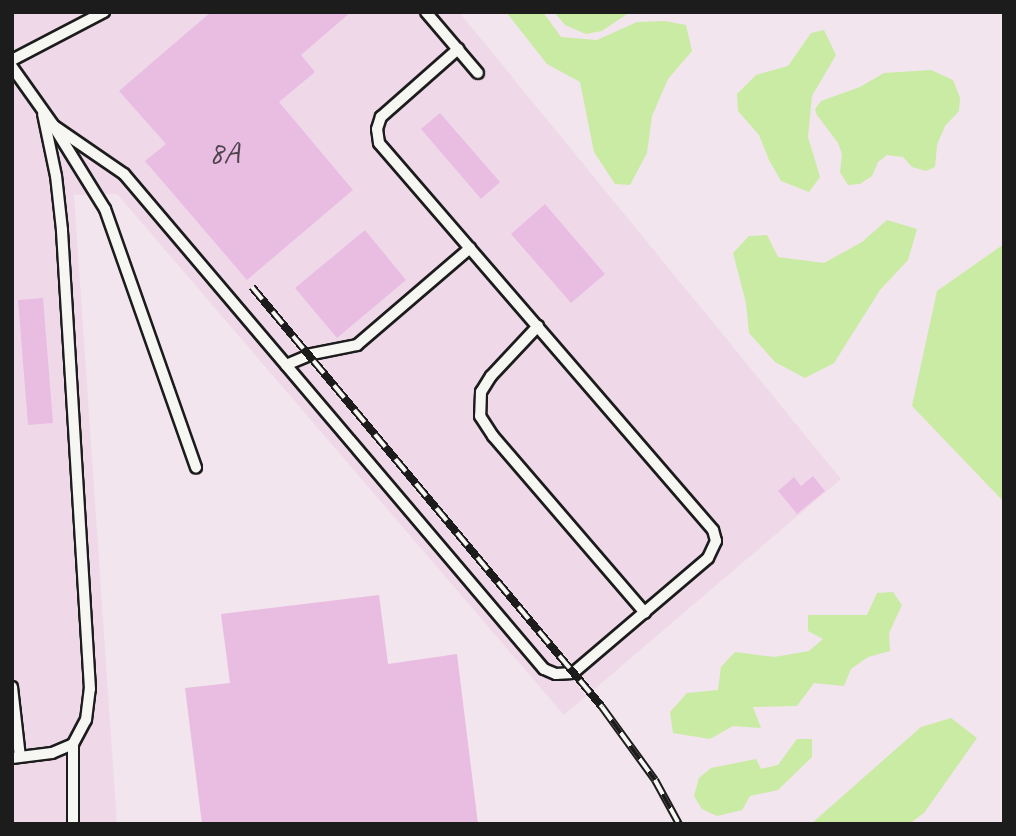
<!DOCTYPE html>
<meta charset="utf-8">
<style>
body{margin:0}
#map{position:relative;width:1016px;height:836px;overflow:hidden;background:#f2e5ed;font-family:Caveat,sans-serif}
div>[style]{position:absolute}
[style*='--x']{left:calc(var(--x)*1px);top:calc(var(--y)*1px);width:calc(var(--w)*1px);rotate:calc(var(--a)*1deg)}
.built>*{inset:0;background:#efd9e9}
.green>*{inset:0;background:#caeba3}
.building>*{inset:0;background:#e9bde1}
.roads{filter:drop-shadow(2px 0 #1c1c1c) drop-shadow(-2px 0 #1c1c1c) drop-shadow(0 2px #1c1c1c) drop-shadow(0 -2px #1c1c1c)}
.lane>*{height:10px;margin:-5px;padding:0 5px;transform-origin:5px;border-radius:5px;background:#f6f6f2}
.rail>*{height:8px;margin-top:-4px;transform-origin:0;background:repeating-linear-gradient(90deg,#f6f6f2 0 16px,#1c1c1c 0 32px);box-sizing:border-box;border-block:2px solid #1c1c1c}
span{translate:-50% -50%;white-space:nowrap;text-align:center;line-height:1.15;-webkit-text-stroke:5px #f6f6f2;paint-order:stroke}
.number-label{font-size:32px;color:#4f444d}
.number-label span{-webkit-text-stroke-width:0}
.frame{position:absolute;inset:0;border:14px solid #1c1c1c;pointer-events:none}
</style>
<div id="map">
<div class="built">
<div style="clip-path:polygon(12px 12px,459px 12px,841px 479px,564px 715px,117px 194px,74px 195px,117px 824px,12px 824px)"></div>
</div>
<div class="green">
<div style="clip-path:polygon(506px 12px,543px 12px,561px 37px,597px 40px,637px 22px,665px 21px,686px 25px,692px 51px,668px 79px,652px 116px,647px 153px,630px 185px,615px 184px,594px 152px,580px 82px,547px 64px)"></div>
<div style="clip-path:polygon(554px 12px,630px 12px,602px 31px,586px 34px,565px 25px)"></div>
<div style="clip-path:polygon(824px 30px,836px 55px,812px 96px,808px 137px,820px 177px,809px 192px,781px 181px,769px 160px,759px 135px,738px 111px,737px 94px,756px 75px,788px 66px,811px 33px)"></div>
<div style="clip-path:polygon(931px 70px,953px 80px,960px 98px,959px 111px,945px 126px,937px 145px,935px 167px,926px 171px,912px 167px,903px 157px,887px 155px,878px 162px,872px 176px,860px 184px,848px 185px,840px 172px,842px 154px,838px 143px,817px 115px,815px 109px,821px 101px,860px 87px,884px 73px)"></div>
<div style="clip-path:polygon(887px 220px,917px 229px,908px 260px,880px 290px,834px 363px,805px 378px,775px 362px,749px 333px,746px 303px,733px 253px,749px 236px,767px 235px,778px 257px,824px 263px,862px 242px)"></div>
<div style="clip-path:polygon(1004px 244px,1004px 502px,912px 406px,937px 291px)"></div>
<div style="clip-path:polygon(893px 592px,902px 605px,889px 633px,890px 651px,868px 657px,851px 669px,844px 686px,814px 683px,797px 706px,753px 707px,761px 728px,733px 726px,710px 739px,673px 733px,670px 712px,687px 693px,718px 690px,721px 667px,735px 652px,774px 657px,809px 651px,823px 639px,808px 631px,808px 615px,867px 615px,877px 593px)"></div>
<div style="clip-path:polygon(951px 718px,977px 738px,924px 813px,909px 824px,811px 824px,921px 727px)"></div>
<div style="clip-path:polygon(797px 739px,812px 739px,812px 757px,778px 790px,750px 796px,742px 810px,717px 816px,702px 809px,694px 796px,699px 778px,711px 768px,756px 759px,761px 769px,778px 765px)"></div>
</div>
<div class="building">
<div style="clip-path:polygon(211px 12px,351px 12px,301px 55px,315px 72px,279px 102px,353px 190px,247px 280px,145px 161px,166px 144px,119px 91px)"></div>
<div style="clip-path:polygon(440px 113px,500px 182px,481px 199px,421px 129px)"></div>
<div style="clip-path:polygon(545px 204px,605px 274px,571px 303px,511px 234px)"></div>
<div style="clip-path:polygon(365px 230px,406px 280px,337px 338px,295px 288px)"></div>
<div style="clip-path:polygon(43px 298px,53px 423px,28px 425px,18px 300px)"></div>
<div style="clip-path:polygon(813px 476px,825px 491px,797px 514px,778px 491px,794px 477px,801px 486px)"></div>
<div style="clip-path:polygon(379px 595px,388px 664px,457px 654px,478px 824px,202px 824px,185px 688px,230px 683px,221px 614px)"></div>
</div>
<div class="roads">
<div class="lane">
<div style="--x:426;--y:12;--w:80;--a:49.6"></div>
<div style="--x:12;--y:60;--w:104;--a:-27.6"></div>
<div style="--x:12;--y:67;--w:72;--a:54.6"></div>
<div style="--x:54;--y:126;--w:85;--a:34.4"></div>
<div style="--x:124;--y:174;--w:649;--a:49.69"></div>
<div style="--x:544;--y:669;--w:13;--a:23"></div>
<div style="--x:556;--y:674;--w:17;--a:-3"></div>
<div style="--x:573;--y:673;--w:177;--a:-40.4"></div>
<div style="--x:708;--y:558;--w:19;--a:-65"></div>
<div style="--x:716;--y:541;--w:11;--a:-105"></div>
<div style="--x:713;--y:530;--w:511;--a:-130.8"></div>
<div style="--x:379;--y:143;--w:14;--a:-98"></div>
<div style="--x:377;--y:129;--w:13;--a:-72"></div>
<div style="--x:381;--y:117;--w:103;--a:-41.4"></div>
<div style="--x:56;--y:130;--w:93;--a:58.2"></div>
<div style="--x:105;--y:209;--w:274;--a:70.6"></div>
<div style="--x:538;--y:326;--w:69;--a:133.2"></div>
<div style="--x:491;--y:376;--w:19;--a:122"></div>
<div style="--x:481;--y:392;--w:24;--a:92"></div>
<div style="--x:480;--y:416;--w:24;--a:57"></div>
<div style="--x:493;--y:436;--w:233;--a:49.3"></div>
<div style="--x:286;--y:365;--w:28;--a:-23"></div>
<div style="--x:312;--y:354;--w:46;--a:-11.3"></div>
<div style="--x:357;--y:345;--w:149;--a:-40.6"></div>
<div style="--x:12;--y:687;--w:70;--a:83.5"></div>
<div style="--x:12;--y:758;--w:40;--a:-7.1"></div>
<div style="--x:52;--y:753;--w:23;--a:-23"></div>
<div style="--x:73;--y:744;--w:27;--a:-62"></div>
<div style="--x:86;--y:720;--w:31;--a:-83"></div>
<div style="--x:90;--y:689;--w:460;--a:-93.5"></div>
<div style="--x:62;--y:230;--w:54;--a:-96.3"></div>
<div style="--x:56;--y:176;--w:63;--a:-101.8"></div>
<div style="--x:73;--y:824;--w:80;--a:-90"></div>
</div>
</div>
<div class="rail">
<div style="--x:252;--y:287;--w:547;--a:50.19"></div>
<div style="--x:602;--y:707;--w:90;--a:54"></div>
<div style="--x:655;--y:780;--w:50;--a:61.4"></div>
</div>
<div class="number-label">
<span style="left:224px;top:153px">8А</span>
</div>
<div class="frame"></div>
</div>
